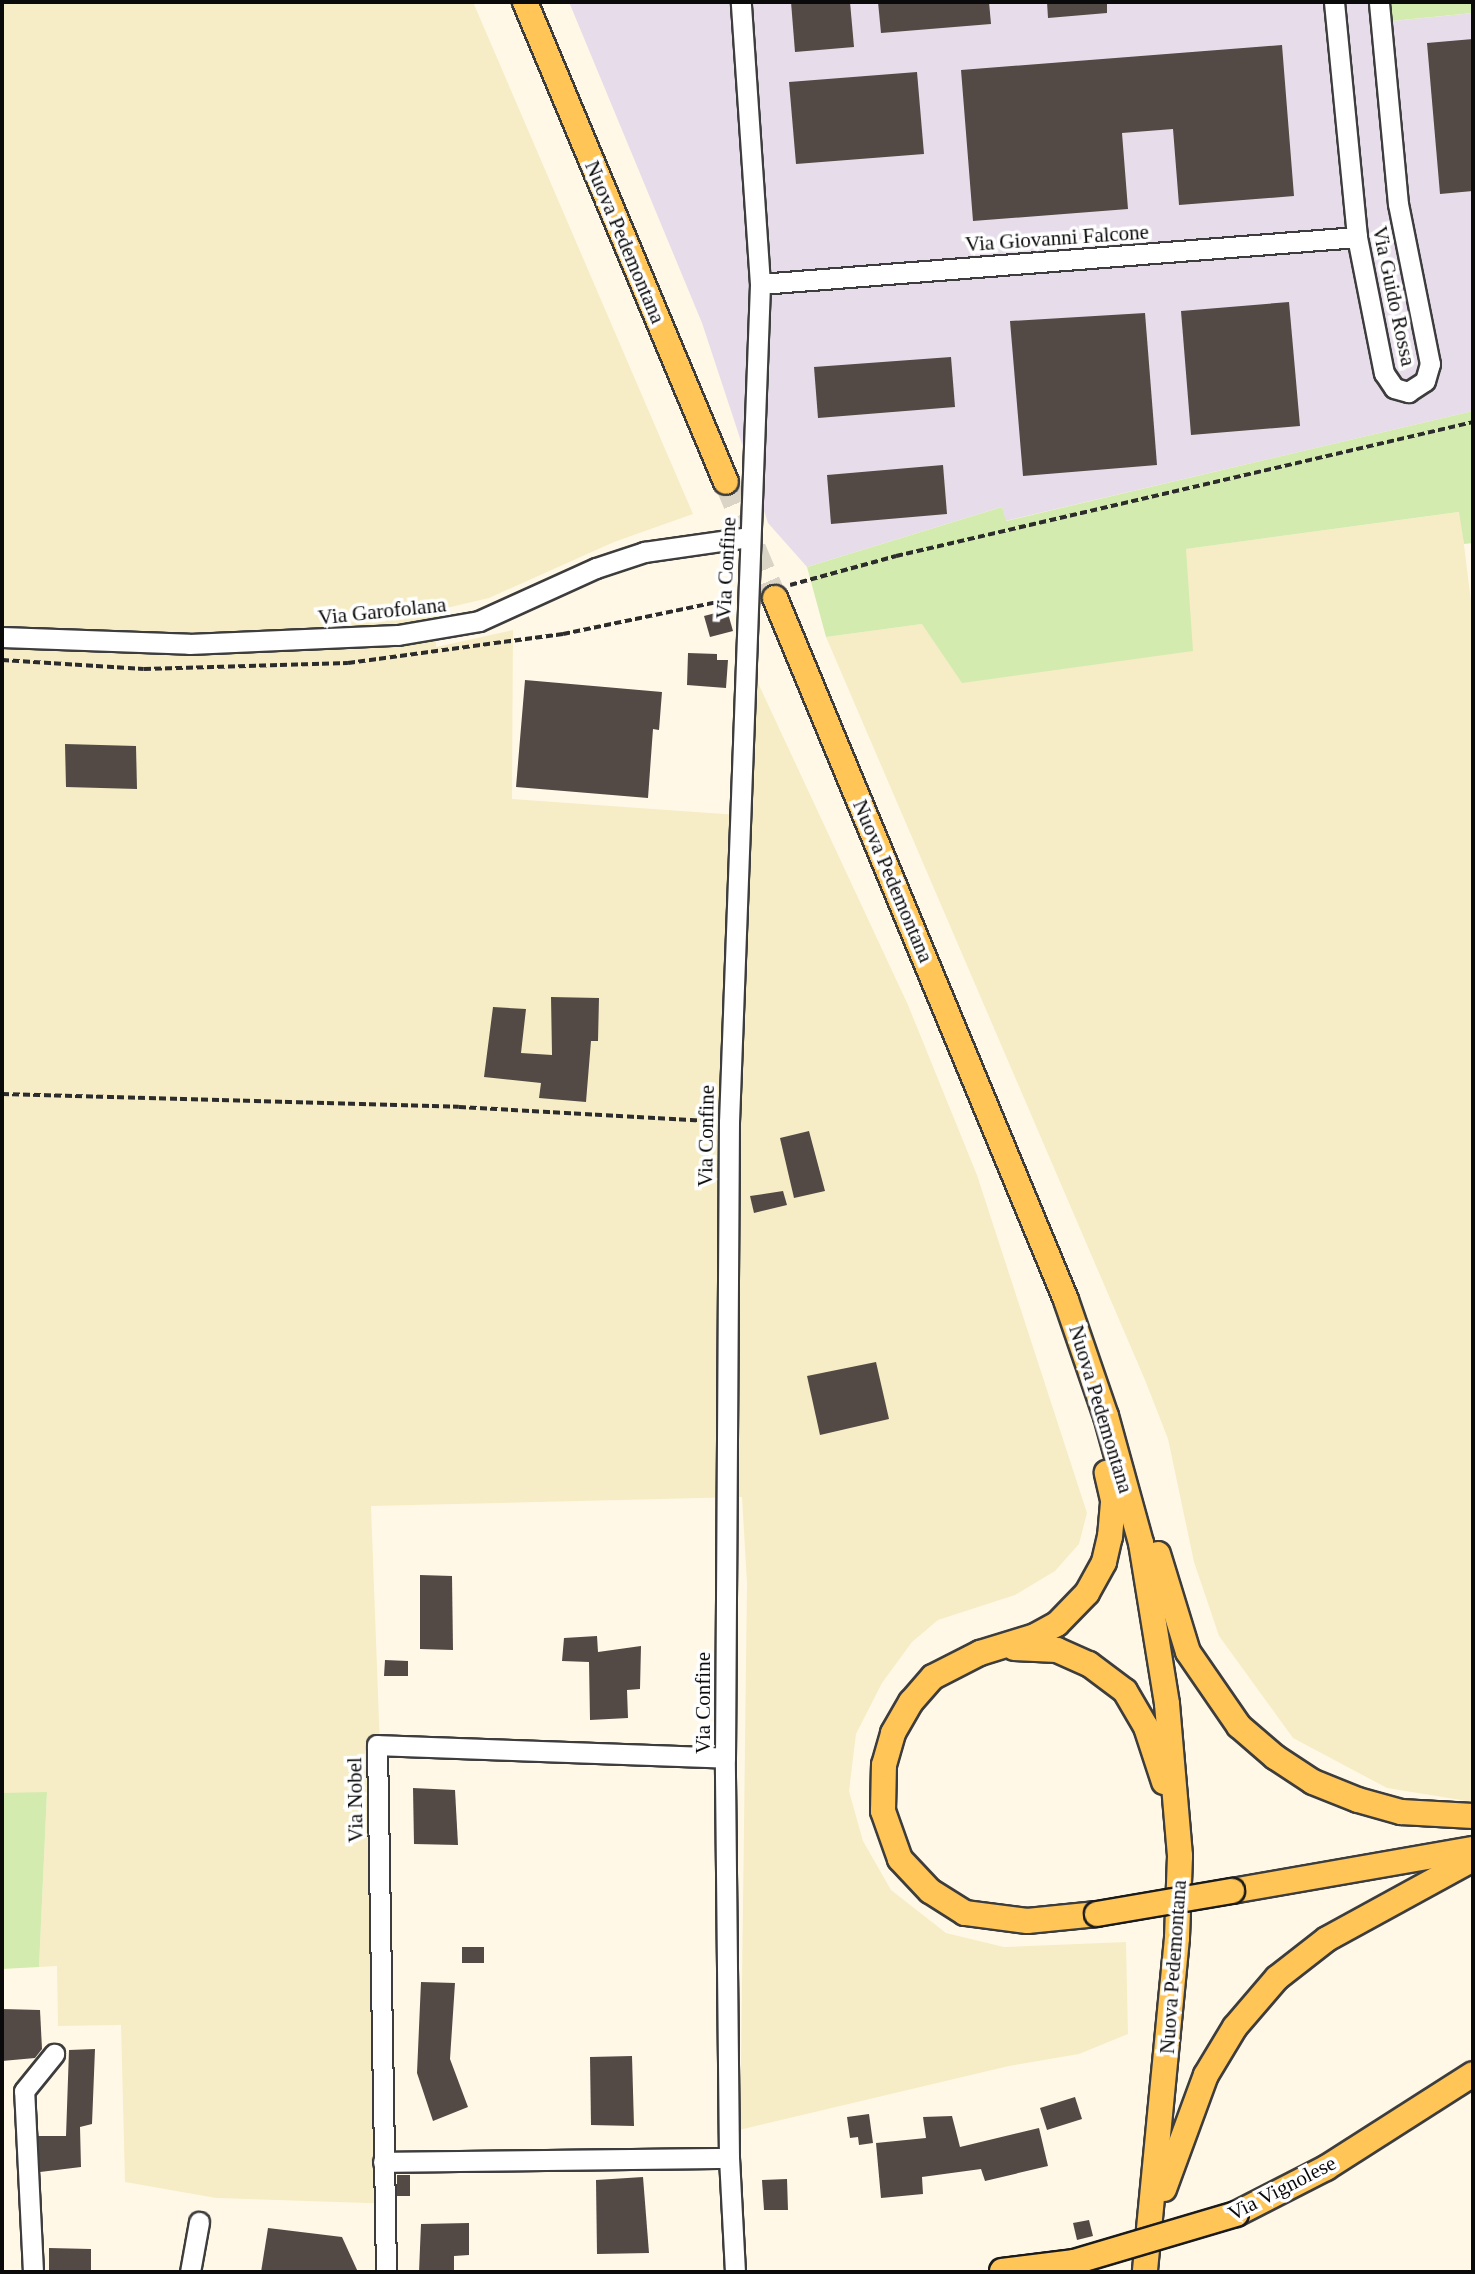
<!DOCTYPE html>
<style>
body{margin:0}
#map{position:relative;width:1475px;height:2274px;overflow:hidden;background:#fff8e7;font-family:Georgia,serif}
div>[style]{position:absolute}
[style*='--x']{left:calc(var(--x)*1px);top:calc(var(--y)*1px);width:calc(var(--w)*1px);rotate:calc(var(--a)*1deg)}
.industrial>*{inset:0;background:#e7ddea}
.farmland>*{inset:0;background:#f6edc6}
.green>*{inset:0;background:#d4ebaf}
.building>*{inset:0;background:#534a46}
.major-tunnel>*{height:24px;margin-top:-12px;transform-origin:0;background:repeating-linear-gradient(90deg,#dad4c6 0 24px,transparent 0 36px)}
.path>*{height:3.5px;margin-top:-1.75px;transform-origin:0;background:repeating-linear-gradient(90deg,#2c2c2c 0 7px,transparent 0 10.5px)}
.roads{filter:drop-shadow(2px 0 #3d3d3d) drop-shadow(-2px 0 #3d3d3d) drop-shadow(0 2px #3d3d3d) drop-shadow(0 -2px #3d3d3d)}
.minor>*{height:19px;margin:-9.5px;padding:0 9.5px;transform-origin:9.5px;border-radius:9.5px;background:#fff}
.major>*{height:24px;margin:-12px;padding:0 12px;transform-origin:12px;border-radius:12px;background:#ffc557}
.bridges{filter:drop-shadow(2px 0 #1b1b1b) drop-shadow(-2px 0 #1b1b1b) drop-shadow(0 2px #1b1b1b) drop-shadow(0 -2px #1b1b1b)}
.major-bridge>*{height:24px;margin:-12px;padding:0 12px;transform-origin:12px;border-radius:12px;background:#ffc557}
span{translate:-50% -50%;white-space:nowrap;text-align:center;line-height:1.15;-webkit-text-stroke:7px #fff;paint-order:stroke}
.street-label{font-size:21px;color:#0a0a0a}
.frame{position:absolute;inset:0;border:4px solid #0a0a0a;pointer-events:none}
</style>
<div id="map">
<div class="industrial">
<div style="clip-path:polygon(569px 2px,1391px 2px,1393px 21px,1473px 13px,1473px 411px,1005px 521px,1002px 507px,807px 567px,768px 523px,702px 323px)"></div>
</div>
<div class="farmland">
<div style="clip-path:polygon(2px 2px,473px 2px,693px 514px,614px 542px,489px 598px,438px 610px,436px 647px,513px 630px,512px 799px,738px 815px,752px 670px,908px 1005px,977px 1175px,1087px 1513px,1079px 1544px,1055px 1571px,1015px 1595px,938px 1620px,912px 1642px,882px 1683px,856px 1734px,849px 1791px,863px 1841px,891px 1890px,946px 1933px,1004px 1947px,1126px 1942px,1128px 2034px,1079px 2054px,1009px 2066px,735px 2131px,741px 2065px,747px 1583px,742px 1497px,371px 1506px,397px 2204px,216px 2198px,125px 2182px,121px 2025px,58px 2026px,57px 1966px,39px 1967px,47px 1793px,2px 1793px)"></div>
<div style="clip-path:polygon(1460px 512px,1473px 618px,1473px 1802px,1387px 1788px,1293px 1738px,1219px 1636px,1194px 1562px,1168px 1439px,1145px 1380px,826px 637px,922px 624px,1192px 651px,1185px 549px)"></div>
</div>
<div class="green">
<div style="clip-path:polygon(1391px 2px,1473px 2px,1473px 13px,1392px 21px)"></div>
<div style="clip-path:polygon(1473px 411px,1473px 543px,1464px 544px,1459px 512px,1186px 549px,1193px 651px,962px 683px,922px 624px,826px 637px,807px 567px,1002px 507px,1006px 521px)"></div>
<div style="clip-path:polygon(47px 1792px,39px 1967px,2px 1969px,2px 1793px)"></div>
</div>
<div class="building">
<div style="clip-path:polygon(791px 2px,850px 2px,854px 47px,795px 52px)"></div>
<div style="clip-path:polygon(878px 2px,989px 2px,991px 24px,881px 33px)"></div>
<div style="clip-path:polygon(1047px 2px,1107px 2px,1107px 13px,1048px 18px)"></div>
<div style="clip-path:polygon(1473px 39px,1473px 191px,1440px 194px,1427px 43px)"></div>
<div style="clip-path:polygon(1282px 45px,1294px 196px,1179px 205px,1173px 129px,1122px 133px,1128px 209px,973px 221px,961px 70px)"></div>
<div style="clip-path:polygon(917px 72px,924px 154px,796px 164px,789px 82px)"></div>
<div style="clip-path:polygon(1289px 302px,1300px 426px,1191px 435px,1181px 311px)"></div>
<div style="clip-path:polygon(1145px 313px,1157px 465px,1023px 476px,1010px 321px)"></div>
<div style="clip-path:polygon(951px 357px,955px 407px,818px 418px,814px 367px)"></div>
<div style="clip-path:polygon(943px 465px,947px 514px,831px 524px,827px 475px)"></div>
<div style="clip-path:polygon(727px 610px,733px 631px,710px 637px,704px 616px)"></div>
<div style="clip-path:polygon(688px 653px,717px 654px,717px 660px,728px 660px,726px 688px,687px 685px)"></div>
<div style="clip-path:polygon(525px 680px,662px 692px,659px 730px,653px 729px,648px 798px,516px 787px)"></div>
<div style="clip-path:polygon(65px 744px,136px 746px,137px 789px,66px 787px)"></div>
<div style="clip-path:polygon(551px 997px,599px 998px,598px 1041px,591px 1041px,586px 1102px,539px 1098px,541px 1083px,484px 1077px,493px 1007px,526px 1009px,521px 1053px,552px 1055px)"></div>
<div style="clip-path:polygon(809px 1131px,825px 1191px,794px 1198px,780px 1138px)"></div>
<div style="clip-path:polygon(783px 1191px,787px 1205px,754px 1213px,750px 1196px)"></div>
<div style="clip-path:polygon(876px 1362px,889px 1419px,820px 1435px,807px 1376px)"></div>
<div style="clip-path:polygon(420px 1575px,452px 1576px,453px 1650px,420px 1649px)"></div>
<div style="clip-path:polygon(597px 1636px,598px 1652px,641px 1646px,640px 1689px,627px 1690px,628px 1718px,590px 1720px,589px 1662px,562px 1661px,564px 1638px)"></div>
<div style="clip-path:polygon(385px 1660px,408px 1661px,408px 1676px,384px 1676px)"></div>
<div style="clip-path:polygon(413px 1788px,455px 1790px,458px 1845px,414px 1844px)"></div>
<div style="clip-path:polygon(462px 1947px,484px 1947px,484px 1963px,462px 1963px)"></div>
<div style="clip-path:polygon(421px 1982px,455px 1983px,450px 2059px,468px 2107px,433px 2121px,417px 2073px)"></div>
<div style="clip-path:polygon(2px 2009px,40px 2010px,42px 2049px,35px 2058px,2px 2061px)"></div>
<div style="clip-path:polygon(95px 2049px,92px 2124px,80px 2127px,81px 2167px,40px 2172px,38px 2136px,66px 2136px,69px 2050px)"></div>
<div style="clip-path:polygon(632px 2056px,634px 2126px,591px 2125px,590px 2057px)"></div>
<div style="clip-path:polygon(1075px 2097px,1082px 2119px,1047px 2130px,1040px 2108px)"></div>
<div style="clip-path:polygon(869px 2114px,873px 2143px,859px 2145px,858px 2137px,850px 2138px,847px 2117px)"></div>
<div style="clip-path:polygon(952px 2116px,960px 2147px,1039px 2128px,1048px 2166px,985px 2181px,981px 2169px,922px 2177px,923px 2194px,881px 2198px,876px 2143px,926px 2138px,923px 2117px)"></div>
<div style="clip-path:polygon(397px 2175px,410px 2175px,410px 2196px,397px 2196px)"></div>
<div style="clip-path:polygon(643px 2177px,649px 2253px,597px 2254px,596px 2180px)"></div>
<div style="clip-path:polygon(787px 2179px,788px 2210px,764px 2210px,762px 2180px)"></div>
<div style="clip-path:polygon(1089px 2220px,1093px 2236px,1077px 2240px,1073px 2223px)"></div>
<div style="clip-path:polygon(469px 2223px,469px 2255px,454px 2256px,454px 2272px,419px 2272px,421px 2224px)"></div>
<div style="clip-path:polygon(268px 2228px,342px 2237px,358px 2272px,261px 2272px)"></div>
<div style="clip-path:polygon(49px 2248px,91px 2249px,91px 2272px,49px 2272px)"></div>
</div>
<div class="major-tunnel">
<div style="--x:726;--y:482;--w:126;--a:67.1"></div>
</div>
<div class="path">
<div style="--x:790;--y:585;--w:110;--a:-15.3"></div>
<div style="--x:896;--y:556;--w:592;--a:-13.07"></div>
<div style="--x:2;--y:660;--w:142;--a:3.6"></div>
<div style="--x:144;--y:669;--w:204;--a:-1.7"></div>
<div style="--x:348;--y:663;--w:217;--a:-7.7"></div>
<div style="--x:563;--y:634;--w:173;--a:-11.7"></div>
<div style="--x:2;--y:1094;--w:457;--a:1.6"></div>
<div style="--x:459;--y:1107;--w:254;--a:3.2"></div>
</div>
<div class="roads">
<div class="minor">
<div style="--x:1334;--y:2;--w:236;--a:84.4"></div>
<div style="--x:1357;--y:237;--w:139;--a:78.8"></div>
<div style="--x:1384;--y:373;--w:18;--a:56"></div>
<div style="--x:1394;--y:388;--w:15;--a:16"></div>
<div style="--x:1408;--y:392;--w:20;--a:-33"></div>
<div style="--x:1425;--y:381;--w:18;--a:-74"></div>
<div style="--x:1430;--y:364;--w:163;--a:-101.3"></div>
<div style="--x:1398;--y:204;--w:203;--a:-95.4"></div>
<div style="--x:760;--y:284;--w:599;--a:-4.5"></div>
<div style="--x:2;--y:637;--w:187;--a:2.1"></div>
<div style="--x:189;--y:644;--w:209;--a:-2.5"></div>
<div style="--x:398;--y:635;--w:82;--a:-9.8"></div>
<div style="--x:479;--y:621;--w:128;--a:-24.4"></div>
<div style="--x:596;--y:568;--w:51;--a:-18.4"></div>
<div style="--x:644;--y:552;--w:107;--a:-8.1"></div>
<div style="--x:383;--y:2162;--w:346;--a:-0.7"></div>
<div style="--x:33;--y:2272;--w:181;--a:-92.8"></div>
<div style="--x:24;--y:2091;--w:48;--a:-51"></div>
<div style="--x:190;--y:2272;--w:51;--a:-79.8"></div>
<div style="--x:386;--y:2272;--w:527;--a:-90.98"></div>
<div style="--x:377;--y:1745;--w:348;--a:2.1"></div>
<div style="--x:735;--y:2272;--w:114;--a:-93"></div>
<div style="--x:729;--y:2158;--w:400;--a:-90.6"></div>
<div style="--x:725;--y:1758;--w:636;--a:-89.64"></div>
<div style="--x:729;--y:1122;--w:839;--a:-87.88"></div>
<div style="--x:760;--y:284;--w:283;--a:-93.9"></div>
</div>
<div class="major">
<div style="--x:525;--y:2;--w:520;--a:67.28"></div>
<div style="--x:775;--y:598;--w:760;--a:67.48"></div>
<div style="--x:1066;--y:1300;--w:123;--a:71"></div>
<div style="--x:1106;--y:1416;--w:132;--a:74.6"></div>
<div style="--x:1141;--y:1543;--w:163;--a:80.8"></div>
<div style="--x:1167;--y:1704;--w:153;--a:85.1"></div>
<div style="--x:1180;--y:1856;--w:82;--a:92.1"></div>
<div style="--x:1177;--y:1938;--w:336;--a:95.5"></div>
<div style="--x:1158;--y:1554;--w:102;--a:73"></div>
<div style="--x:1188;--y:1652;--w:90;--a:55.4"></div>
<div style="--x:1239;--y:1726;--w:48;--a:40.7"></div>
<div style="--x:1275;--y:1757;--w:45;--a:33.3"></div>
<div style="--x:1313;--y:1782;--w:48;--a:21.8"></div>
<div style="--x:1358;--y:1800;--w:45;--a:15.6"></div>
<div style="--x:1401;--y:1812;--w:72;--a:3.2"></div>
<div style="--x:1014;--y:1648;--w:43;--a:2.7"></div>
<div style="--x:1057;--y:1650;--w:35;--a:24"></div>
<div style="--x:1089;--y:1664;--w:45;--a:36.9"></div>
<div style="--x:1125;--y:1691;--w:42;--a:59.7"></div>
<div style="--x:1146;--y:1727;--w:58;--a:71.9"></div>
<div style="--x:1232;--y:1891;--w:245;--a:-9.9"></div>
<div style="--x:1097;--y:1914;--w:70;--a:174.3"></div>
<div style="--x:1027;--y:1921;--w:63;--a:-172.6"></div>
<div style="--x:965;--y:1913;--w:41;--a:-147.8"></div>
<div style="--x:930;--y:1891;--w:44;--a:-133.2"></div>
<div style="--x:900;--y:1859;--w:51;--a:-109.5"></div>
<div style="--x:883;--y:1811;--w:46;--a:-88.8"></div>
<div style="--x:884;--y:1765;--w:33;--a:-74"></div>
<div style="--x:893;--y:1733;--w:36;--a:-60"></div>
<div style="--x:911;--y:1702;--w:33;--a:-49"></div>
<div style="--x:933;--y:1677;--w:53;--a:-27.1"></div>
<div style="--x:980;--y:1653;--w:58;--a:-17.2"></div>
<div style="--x:1035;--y:1636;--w:25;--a:-29"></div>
<div style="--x:1057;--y:1624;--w:43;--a:-45.9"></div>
<div style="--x:1087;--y:1593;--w:35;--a:-61"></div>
<div style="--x:1104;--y:1562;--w:26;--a:-77"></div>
<div style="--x:1110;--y:1537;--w:37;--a:-85"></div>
<div style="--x:1113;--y:1500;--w:28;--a:-103"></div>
<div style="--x:1164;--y:2189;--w:121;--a:-69.8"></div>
<div style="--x:1206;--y:2075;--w:56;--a:-58.9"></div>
<div style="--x:1235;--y:2027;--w:65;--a:-49.4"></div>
<div style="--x:1277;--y:1978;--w:63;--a:-38"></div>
<div style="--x:1327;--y:1939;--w:166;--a:-28.7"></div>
<div style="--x:1236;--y:2214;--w:101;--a:-27.1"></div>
<div style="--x:1326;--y:2168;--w:174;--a:-32.6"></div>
</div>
</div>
<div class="bridges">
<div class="major-bridge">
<div style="--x:1097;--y:1914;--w:137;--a:-9.7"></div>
<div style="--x:1002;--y:2271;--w:73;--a:-7.1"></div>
<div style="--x:1074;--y:2262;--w:169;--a:-16.5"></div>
</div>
</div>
<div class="street-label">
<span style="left:1057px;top:238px;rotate:-4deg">Via Giovanni Falcone</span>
<span style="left:625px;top:242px;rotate:67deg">Nuova Pedemontana</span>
<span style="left:1394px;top:296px;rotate:78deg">Via Guido Rossa</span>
<span style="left:726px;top:568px;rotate:-87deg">Via Confine</span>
<span style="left:382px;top:611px;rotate:-6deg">Via Garofolana</span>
<span style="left:893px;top:881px;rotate:67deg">Nuova Pedemontana</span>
<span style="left:706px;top:1136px;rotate:-89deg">Via Confine</span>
<span style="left:1101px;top:1409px;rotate:73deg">Nuova Pedemontana</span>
<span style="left:703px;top:1703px;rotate:-90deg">Via Confine</span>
<span style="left:355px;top:1800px;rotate:-91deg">Via Nobel</span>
<span style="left:1173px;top:1967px;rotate:-86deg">Nuova Pedemontana</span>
<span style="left:1282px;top:2188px;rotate:-27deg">Via Vignolese</span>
</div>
<div class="frame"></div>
</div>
